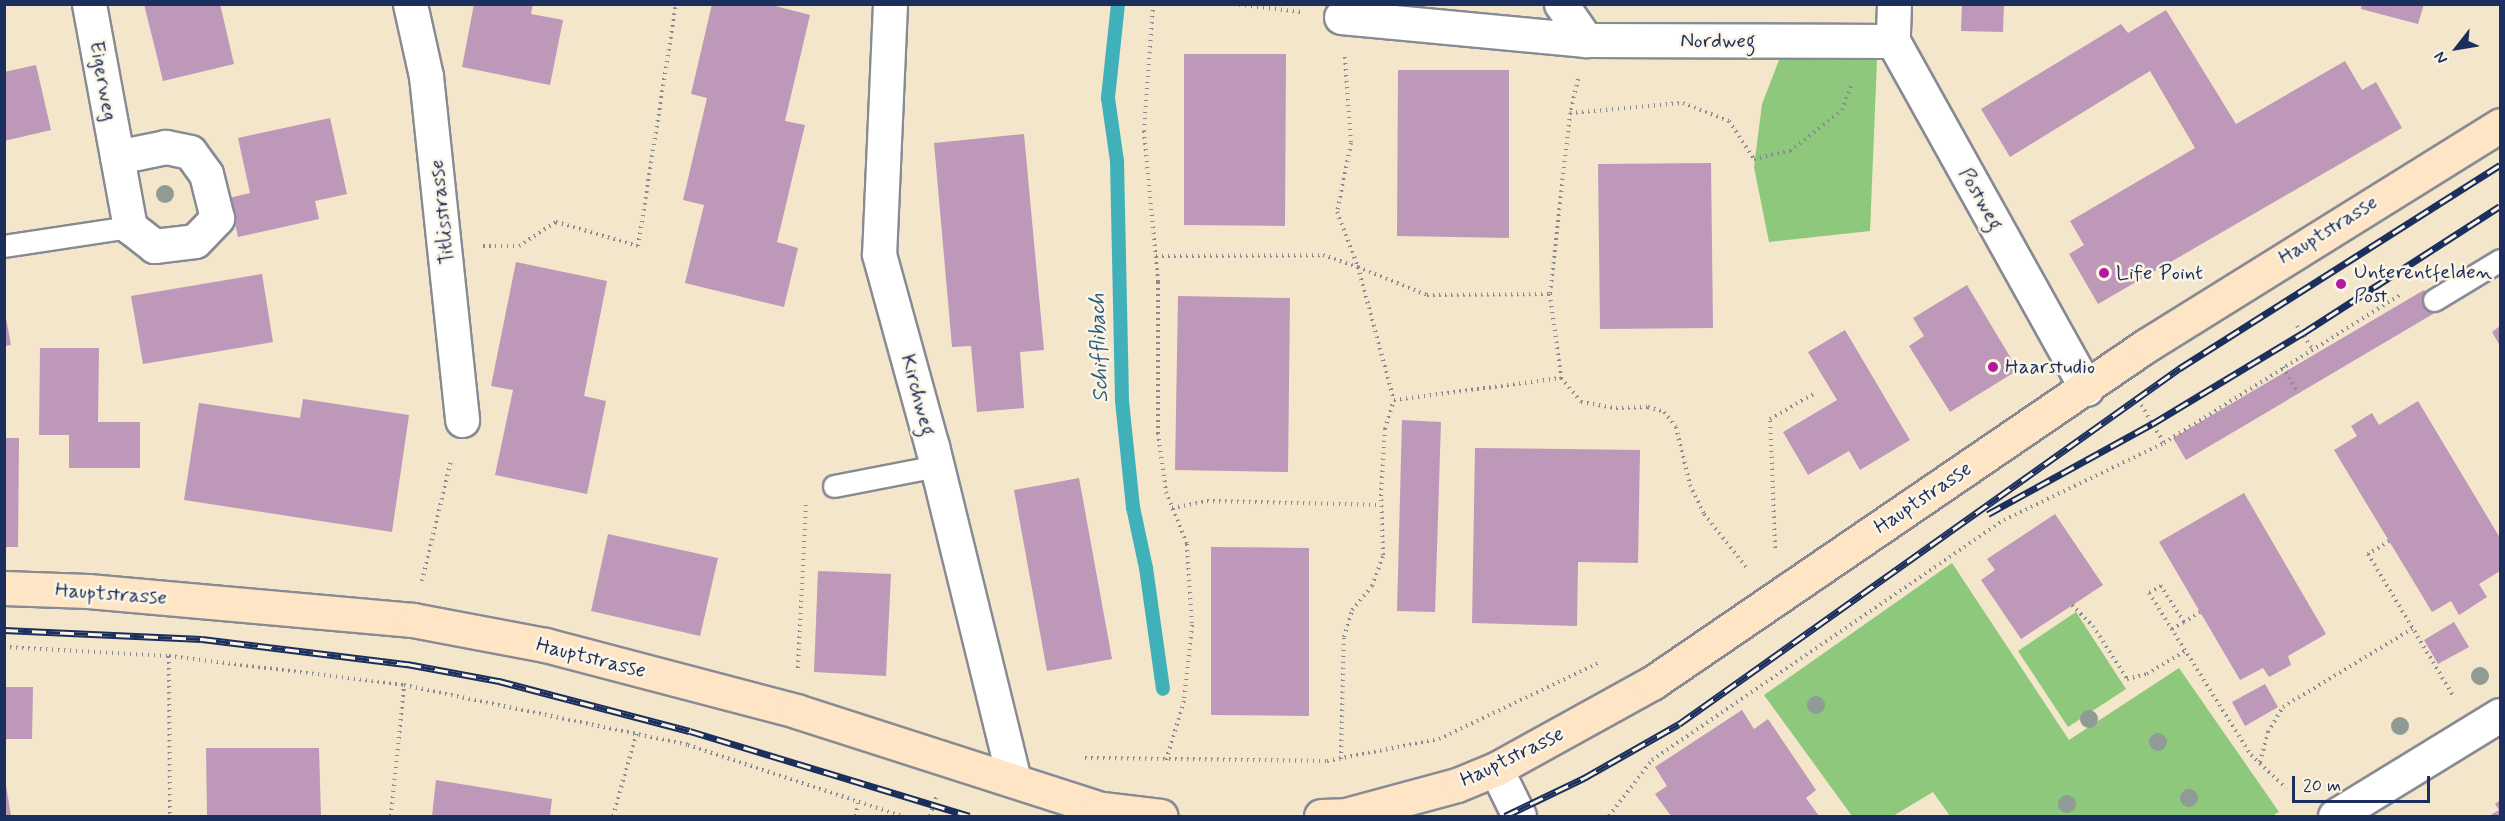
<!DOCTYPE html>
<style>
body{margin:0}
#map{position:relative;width:2505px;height:821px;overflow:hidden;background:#f4e6ca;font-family:Mynerve,sans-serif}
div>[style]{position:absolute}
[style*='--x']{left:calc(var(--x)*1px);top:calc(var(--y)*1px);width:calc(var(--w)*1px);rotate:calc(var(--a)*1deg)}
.green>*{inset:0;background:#8dc87d}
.stream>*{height:14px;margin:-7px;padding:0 7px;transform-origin:7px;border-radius:7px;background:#41b1b9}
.building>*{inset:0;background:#be98b9}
.path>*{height:4px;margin-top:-2px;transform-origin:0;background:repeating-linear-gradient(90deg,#888a94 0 1.5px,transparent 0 6px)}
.roads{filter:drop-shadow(2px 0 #888a94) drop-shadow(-2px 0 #888a94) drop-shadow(0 2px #888a94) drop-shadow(0 -2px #888a94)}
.lane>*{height:21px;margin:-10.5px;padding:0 10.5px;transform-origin:10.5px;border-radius:10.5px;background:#fff}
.street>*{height:33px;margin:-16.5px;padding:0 16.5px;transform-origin:16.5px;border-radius:16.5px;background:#fff}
.secondary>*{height:33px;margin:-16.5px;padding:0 16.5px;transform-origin:16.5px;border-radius:16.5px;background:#fde5c5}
.rail>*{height:7px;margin-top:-3.5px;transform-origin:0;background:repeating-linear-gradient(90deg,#fcf5e5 0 14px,#1b2f5e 0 28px);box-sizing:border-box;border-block:2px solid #1b2f5e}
.trees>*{width:18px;height:18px;margin:-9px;border-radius:50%;background:#8f9b94}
.dots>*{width:16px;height:16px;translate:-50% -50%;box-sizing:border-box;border:3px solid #fcf5e5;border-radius:50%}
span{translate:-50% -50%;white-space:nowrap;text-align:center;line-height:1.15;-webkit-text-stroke:5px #fcf5e5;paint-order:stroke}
.street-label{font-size:21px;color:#1b2f5e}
.poi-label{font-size:21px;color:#1b2f5e}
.left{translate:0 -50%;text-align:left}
.water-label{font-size:22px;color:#285c7e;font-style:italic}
.frame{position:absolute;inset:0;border:6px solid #1b2f5e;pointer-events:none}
.north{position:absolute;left:2427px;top:18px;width:60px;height:60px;-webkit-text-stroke:4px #fcf5e5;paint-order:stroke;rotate:239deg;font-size:16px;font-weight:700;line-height:24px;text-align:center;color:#1b2f5e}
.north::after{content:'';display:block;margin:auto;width:21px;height:27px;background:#1b2f5e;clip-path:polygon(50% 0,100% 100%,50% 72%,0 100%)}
.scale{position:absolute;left:2292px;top:776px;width:138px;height:27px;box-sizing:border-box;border:3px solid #1b2f5e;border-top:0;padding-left:8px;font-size:18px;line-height:21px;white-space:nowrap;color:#1b2f5e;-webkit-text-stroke:4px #fcf5e5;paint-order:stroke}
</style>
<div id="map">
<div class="green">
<div style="clip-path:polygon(1781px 55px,1877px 60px,1870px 231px,1769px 242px,1754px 167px,1762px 104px)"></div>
<div style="clip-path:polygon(1952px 563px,2069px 740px,2179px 668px,2279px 812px,2272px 816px,1950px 816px,1933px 792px,1893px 816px,1852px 816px,1764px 695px)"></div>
<div style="clip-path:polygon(2076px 612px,2126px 689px,2068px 727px,2018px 651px)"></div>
</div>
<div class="stream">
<div style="--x:1118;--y:4;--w:95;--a:96.1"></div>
<div style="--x:1108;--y:98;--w:64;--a:81.9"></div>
<div style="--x:1117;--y:161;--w:240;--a:88.8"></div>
<div style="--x:1122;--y:401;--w:107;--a:84.1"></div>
<div style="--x:1133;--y:507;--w:62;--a:78"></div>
<div style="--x:1146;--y:568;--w:122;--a:82"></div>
</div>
<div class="building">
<div style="clip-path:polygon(144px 4px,220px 4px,234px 64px,163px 81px)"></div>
<div style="clip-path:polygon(474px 4px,533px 4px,531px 14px,563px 20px,550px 85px,462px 67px)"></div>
<div style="clip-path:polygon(712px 4px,768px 4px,810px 15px,785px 121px,805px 125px,777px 242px,798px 248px,784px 307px,685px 283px,704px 205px,683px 200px,707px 98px,691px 94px)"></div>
<div style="clip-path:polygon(1962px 4px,2004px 4px,2003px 32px,1961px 31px)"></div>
<div style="clip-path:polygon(2362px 4px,2424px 4px,2418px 24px,2361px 9px)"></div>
<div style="clip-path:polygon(2166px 10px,2236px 124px,2345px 61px,2362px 90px,2376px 82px,2402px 128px,2098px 304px,2069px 254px,2084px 245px,2070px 221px,2195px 148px,2150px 71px,2010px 157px,1981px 109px,2121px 24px,2128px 33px)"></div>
<div style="clip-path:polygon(1184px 54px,1286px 54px,1285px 226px,1184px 225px)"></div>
<div style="clip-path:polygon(36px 65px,51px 130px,4px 141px,4px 72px)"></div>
<div style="clip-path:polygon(1398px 70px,1509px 70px,1509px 238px,1397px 236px)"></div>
<div style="clip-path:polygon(330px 118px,347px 194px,315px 201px,319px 219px,238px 237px,229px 198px,250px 193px,238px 138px)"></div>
<div style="clip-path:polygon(1024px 134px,1044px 350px,1020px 352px,1024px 408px,977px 412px,971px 346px,952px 347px,934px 143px)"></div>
<div style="clip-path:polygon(1711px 163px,1713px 328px,1600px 329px,1598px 164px)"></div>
<div style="clip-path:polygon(516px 262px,607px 281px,584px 396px,606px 401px,587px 494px,495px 475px,513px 390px,491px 386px)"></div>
<div style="clip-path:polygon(262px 274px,273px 342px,143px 364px,131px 296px)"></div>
<div style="clip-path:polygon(1967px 285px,2018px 370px,1950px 412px,1909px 346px,1924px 336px,1913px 318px)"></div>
<div style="clip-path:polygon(2424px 290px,2438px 311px,2186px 460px,2173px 438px)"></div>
<div style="clip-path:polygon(1178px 296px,1290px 298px,1288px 472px,1175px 470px)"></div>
<div style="clip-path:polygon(4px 307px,11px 345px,4px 346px)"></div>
<div style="clip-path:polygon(2500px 326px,2500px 346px,2492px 332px)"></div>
<div style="clip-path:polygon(1845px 330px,1910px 440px,1860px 470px,1849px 451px,1808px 475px,1783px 432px,1837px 400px,1808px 352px)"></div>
<div style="clip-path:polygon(40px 348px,99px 348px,98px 422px,140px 422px,140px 468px,69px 468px,69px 435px,39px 435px)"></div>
<div style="clip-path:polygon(303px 399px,409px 415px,392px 532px,184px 500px,199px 403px,300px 418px)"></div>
<div style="clip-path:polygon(2418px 401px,2500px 538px,2500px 571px,2479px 584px,2487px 597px,2459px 615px,2451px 601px,2432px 612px,2334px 450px,2357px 436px,2351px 426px,2372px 413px,2379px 425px)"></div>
<div style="clip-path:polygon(1402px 420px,1441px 422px,1435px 612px,1397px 611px)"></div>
<div style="clip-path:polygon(4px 438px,19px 438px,18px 547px,4px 547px)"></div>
<div style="clip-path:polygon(1475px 448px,1640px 450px,1638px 563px,1578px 562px,1577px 626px,1472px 623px)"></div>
<div style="clip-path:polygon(1079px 478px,1112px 659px,1047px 671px,1014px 490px)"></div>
<div style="clip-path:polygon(2244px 493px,2326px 634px,2288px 656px,2291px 665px,2269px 677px,2263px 668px,2240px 680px,2159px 542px)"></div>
<div style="clip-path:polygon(2055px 514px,2103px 585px,2021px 639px,1981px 580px,1995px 570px,1987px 559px)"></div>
<div style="clip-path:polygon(608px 534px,718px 558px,700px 636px,591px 611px)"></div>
<div style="clip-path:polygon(1211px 547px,1309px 548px,1309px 716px,1211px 715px)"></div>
<div style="clip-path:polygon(818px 571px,891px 574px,886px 676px,814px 672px)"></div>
<div style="clip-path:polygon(2454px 622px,2469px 647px,2438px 664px,2424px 640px)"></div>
<div style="clip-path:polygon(2265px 684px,2278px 707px,2245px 726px,2232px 702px)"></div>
<div style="clip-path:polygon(4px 687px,33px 687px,32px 739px,4px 739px)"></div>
<div style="clip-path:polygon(1742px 710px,1754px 729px,1768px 719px,1816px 790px,1806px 798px,1819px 816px,1671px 816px,1655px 794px,1667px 786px,1655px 767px)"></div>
<div style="clip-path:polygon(206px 748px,319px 748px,321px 816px,207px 816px)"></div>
<div style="clip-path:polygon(436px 780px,552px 799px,550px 816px,432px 816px)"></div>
<div style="clip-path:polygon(4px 785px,6px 785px,11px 816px,4px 816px)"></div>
<div style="clip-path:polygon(2500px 800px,2500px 816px,2489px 816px,2499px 810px,2495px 804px)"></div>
</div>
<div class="path">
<div style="--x:1153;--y:4;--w:127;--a:94.1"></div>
<div style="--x:1144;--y:131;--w:152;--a:84.7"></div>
<div style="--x:1158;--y:282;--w:151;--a:90"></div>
<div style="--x:1158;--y:433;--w:60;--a:82.3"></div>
<div style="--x:1166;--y:492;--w:56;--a:68"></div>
<div style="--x:1187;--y:544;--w:81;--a:86.5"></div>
<div style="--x:1192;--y:625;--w:76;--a:96"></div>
<div style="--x:1184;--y:701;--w:62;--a:107"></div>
<div style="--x:1233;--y:4;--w:69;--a:6.6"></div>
<div style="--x:1345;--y:57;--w:86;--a:86"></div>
<div style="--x:1351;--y:143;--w:70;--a:101.5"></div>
<div style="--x:1337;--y:212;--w:59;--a:69.1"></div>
<div style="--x:1358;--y:267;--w:74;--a:22.1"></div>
<div style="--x:1427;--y:295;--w:123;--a:-0.5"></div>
<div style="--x:1578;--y:79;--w:35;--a:103"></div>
<div style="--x:1570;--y:113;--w:182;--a:96.3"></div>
<div style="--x:1550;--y:294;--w:85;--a:82.5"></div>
<div style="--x:1561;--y:378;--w:31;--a:50"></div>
<div style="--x:1581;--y:402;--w:36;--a:10"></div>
<div style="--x:1616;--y:408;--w:32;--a:-2"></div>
<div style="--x:1648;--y:407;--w:17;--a:17"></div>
<div style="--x:1664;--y:412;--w:19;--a:51"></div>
<div style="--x:1676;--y:427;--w:60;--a:76.4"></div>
<div style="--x:1690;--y:485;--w:32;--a:64"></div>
<div style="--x:1704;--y:514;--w:69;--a:51.5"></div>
<div style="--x:1570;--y:113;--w:113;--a:-5.1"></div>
<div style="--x:1683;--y:103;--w:49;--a:21.4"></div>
<div style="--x:1729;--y:121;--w:45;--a:56.7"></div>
<div style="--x:1754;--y:159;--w:37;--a:-13"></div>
<div style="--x:1790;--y:151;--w:66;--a:-38.3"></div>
<div style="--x:1842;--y:110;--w:30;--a:-70"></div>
<div style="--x:483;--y:246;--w:36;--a:0"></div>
<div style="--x:519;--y:246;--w:44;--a:-33"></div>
<div style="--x:556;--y:222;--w:85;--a:16.3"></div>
<div style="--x:638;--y:246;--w:245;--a:-81.1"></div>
<div style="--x:1156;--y:256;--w:167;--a:-0.3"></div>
<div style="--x:1323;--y:255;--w:37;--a:19"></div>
<div style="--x:1358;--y:267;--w:138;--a:74.9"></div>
<div style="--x:2297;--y:326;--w:27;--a:56"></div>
<div style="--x:2283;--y:367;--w:30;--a:60"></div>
<div style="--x:2138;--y:400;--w:50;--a:58.8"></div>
<div style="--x:1172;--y:508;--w:36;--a:-11"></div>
<div style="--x:1207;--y:501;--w:174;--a:1.3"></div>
<div style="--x:2389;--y:541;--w:25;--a:148"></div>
<div style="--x:2368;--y:554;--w:167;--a:59"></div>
<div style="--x:1775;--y:548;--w:129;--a:-92.2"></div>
<div style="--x:1770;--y:419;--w:52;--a:-30"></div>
<div style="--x:422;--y:581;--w:124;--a:-76.5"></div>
<div style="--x:2072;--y:605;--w:30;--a:45"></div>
<div style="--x:2093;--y:626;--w:63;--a:57.3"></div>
<div style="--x:2127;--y:679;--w:21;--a:-14"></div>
<div style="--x:2147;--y:674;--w:44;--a:-31.2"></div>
<div style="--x:2200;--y:612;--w:19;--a:148"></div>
<div style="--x:2184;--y:622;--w:43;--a:-122.6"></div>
<div style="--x:2161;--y:586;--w:14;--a:150"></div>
<div style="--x:2149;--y:593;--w:191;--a:57.8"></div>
<div style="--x:2251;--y:755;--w:48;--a:43.3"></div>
<div style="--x:2172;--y:629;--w:14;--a:-30"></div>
<div style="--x:4;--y:647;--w:165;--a:3.1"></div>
<div style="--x:169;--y:656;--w:237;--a:7"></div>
<div style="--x:404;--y:685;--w:290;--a:11.9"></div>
<div style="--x:688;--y:745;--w:225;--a:18.4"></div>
<div style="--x:169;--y:656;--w:160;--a:89.6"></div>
<div style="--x:798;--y:668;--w:163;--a:-87.2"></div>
<div style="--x:1085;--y:758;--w:242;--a:0.7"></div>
<div style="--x:1327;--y:761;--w:114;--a:-11.1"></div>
<div style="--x:1439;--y:739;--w:176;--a:-25.5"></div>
<div style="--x:1341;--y:759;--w:122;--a:-88.6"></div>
<div style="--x:1344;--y:637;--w:28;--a:-73"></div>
<div style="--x:1352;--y:610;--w:31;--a:-50"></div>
<div style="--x:1372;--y:586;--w:33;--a:-70"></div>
<div style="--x:1383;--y:555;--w:59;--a:-91.9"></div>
<div style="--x:1381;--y:496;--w:67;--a:-86.6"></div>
<div style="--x:1385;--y:429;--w:30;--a:-73"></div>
<div style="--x:1394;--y:400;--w:168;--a:-7.5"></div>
<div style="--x:2260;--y:762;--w:31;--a:-75"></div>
<div style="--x:2268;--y:732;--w:29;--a:-59"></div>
<div style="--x:2283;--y:707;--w:151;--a:-31.2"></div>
<div style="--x:391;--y:816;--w:132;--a:-84.3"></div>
<div style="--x:613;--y:816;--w:87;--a:-74.1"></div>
<div style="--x:856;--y:816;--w:13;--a:-81"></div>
<div style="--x:930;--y:816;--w:20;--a:-72"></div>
<div style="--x:1609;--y:816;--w:71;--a:-52.5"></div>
<div style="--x:1652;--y:760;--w:426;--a:-34.3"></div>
<div style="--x:2004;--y:520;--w:178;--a:-25.7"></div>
<div style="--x:2164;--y:443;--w:279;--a:-32.1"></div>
</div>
<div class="roads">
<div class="lane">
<div style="--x:4;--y:246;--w:127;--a:-8.6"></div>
<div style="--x:2434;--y:300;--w:77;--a:-31.2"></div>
<div style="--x:834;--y:486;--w:105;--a:-11"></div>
</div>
<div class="street">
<div style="--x:89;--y:4;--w:227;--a:79.6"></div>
<div style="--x:130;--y:227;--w:31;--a:38"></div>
<div style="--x:154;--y:246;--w:41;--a:-7"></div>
<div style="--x:195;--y:241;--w:32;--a:-46"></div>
<div style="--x:217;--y:218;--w:45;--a:-104"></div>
<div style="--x:206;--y:174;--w:27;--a:-126"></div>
<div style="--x:190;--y:152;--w:25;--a:-168"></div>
<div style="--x:166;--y:147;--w:50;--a:168.5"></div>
<div style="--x:410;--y:4;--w:74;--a:77.5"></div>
<div style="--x:426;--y:76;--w:346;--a:84"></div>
<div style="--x:890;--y:4;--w:250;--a:92.5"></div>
<div style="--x:879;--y:254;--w:199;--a:74.6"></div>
<div style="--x:932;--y:446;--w:344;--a:76.2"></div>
<div style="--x:1561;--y:4;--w:44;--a:55.2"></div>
<div style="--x:1586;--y:40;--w:307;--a:0.2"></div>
<div style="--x:1894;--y:4;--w:37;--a:92"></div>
<div style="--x:1893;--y:41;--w:398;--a:60.9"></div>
<div style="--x:1341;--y:17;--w:246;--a:5.4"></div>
<div style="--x:1496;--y:769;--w:52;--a:63.9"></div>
<div style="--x:2335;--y:816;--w:193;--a:-31.5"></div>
</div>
<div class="secondary">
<div style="--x:4;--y:588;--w:84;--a:2"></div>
<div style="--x:88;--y:591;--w:326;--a:5.1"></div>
<div style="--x:413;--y:620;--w:134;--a:10.7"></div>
<div style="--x:545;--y:645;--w:260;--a:14.7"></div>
<div style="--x:796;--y:711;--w:321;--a:17.8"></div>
<div style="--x:1102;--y:809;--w:59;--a:6.8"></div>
<div style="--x:1321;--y:816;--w:25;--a:-2"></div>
<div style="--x:1346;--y:815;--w:115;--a:-15.1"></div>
<div style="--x:1457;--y:785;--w:42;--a:-22.3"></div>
<div style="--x:1496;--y:769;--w:178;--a:-28.9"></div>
<div style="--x:1652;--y:683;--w:599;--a:-34.33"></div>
<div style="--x:2147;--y:345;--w:416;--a:-31.9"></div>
</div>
</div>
<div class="rail">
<div style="--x:1988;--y:514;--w:187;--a:-28.8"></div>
<div style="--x:2152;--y:424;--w:176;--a:-31.1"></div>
<div style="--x:2303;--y:333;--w:234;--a:-32.8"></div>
<div style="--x:4;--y:630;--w:198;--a:2.6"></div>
<div style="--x:202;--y:639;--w:207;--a:7"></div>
<div style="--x:407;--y:664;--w:94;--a:10.5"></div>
<div style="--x:499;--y:681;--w:197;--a:14.7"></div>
<div style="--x:690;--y:731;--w:292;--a:16.9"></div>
<div style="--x:1505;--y:816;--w:88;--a:-25.7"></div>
<div style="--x:1584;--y:778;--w:109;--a:-29.6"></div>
<div style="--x:1679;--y:724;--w:615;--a:-35.4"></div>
<div style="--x:2180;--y:368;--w:379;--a:-32.4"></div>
</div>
<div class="trees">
<div style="left:165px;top:194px"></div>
<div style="left:2480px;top:676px"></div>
<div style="left:1816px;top:705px"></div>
<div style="left:2089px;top:719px"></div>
<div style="left:2400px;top:726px"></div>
<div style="left:2158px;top:742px"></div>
<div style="left:2189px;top:798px"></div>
<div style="left:2067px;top:804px"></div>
</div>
<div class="dots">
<div style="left:2104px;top:273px;background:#b5179e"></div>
<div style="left:2341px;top:284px;background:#b5179e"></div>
<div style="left:1993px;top:367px;background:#b5179e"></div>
</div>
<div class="street-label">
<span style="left:1718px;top:41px">Nordweg</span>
<span style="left:103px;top:81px;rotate:80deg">Eigerweg</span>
<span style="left:1981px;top:199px;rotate:61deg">Postweg</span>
<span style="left:442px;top:212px;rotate:-96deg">Titlisstrasse</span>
<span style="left:2328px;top:230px;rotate:-32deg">Hauptstrasse</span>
<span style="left:918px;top:395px;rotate:75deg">Kirchweg</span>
<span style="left:1923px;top:498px;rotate:-34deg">Hauptstrasse</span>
<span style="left:111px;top:594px;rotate:4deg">Hauptstrasse</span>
<span style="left:591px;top:658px;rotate:14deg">Hauptstrasse</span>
<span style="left:1512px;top:757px;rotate:-26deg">Hauptstrasse</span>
</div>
<div class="poi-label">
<span class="left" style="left:2354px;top:284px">Unterentfelden<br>Post</span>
<span class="left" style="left:2116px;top:273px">Life Point</span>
<span class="left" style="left:2005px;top:367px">Haarstudio</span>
</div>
<div class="water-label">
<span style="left:1100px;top:348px;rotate:-92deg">Schifflibach</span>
</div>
<div class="frame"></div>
<div class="north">N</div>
<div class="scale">20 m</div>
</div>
